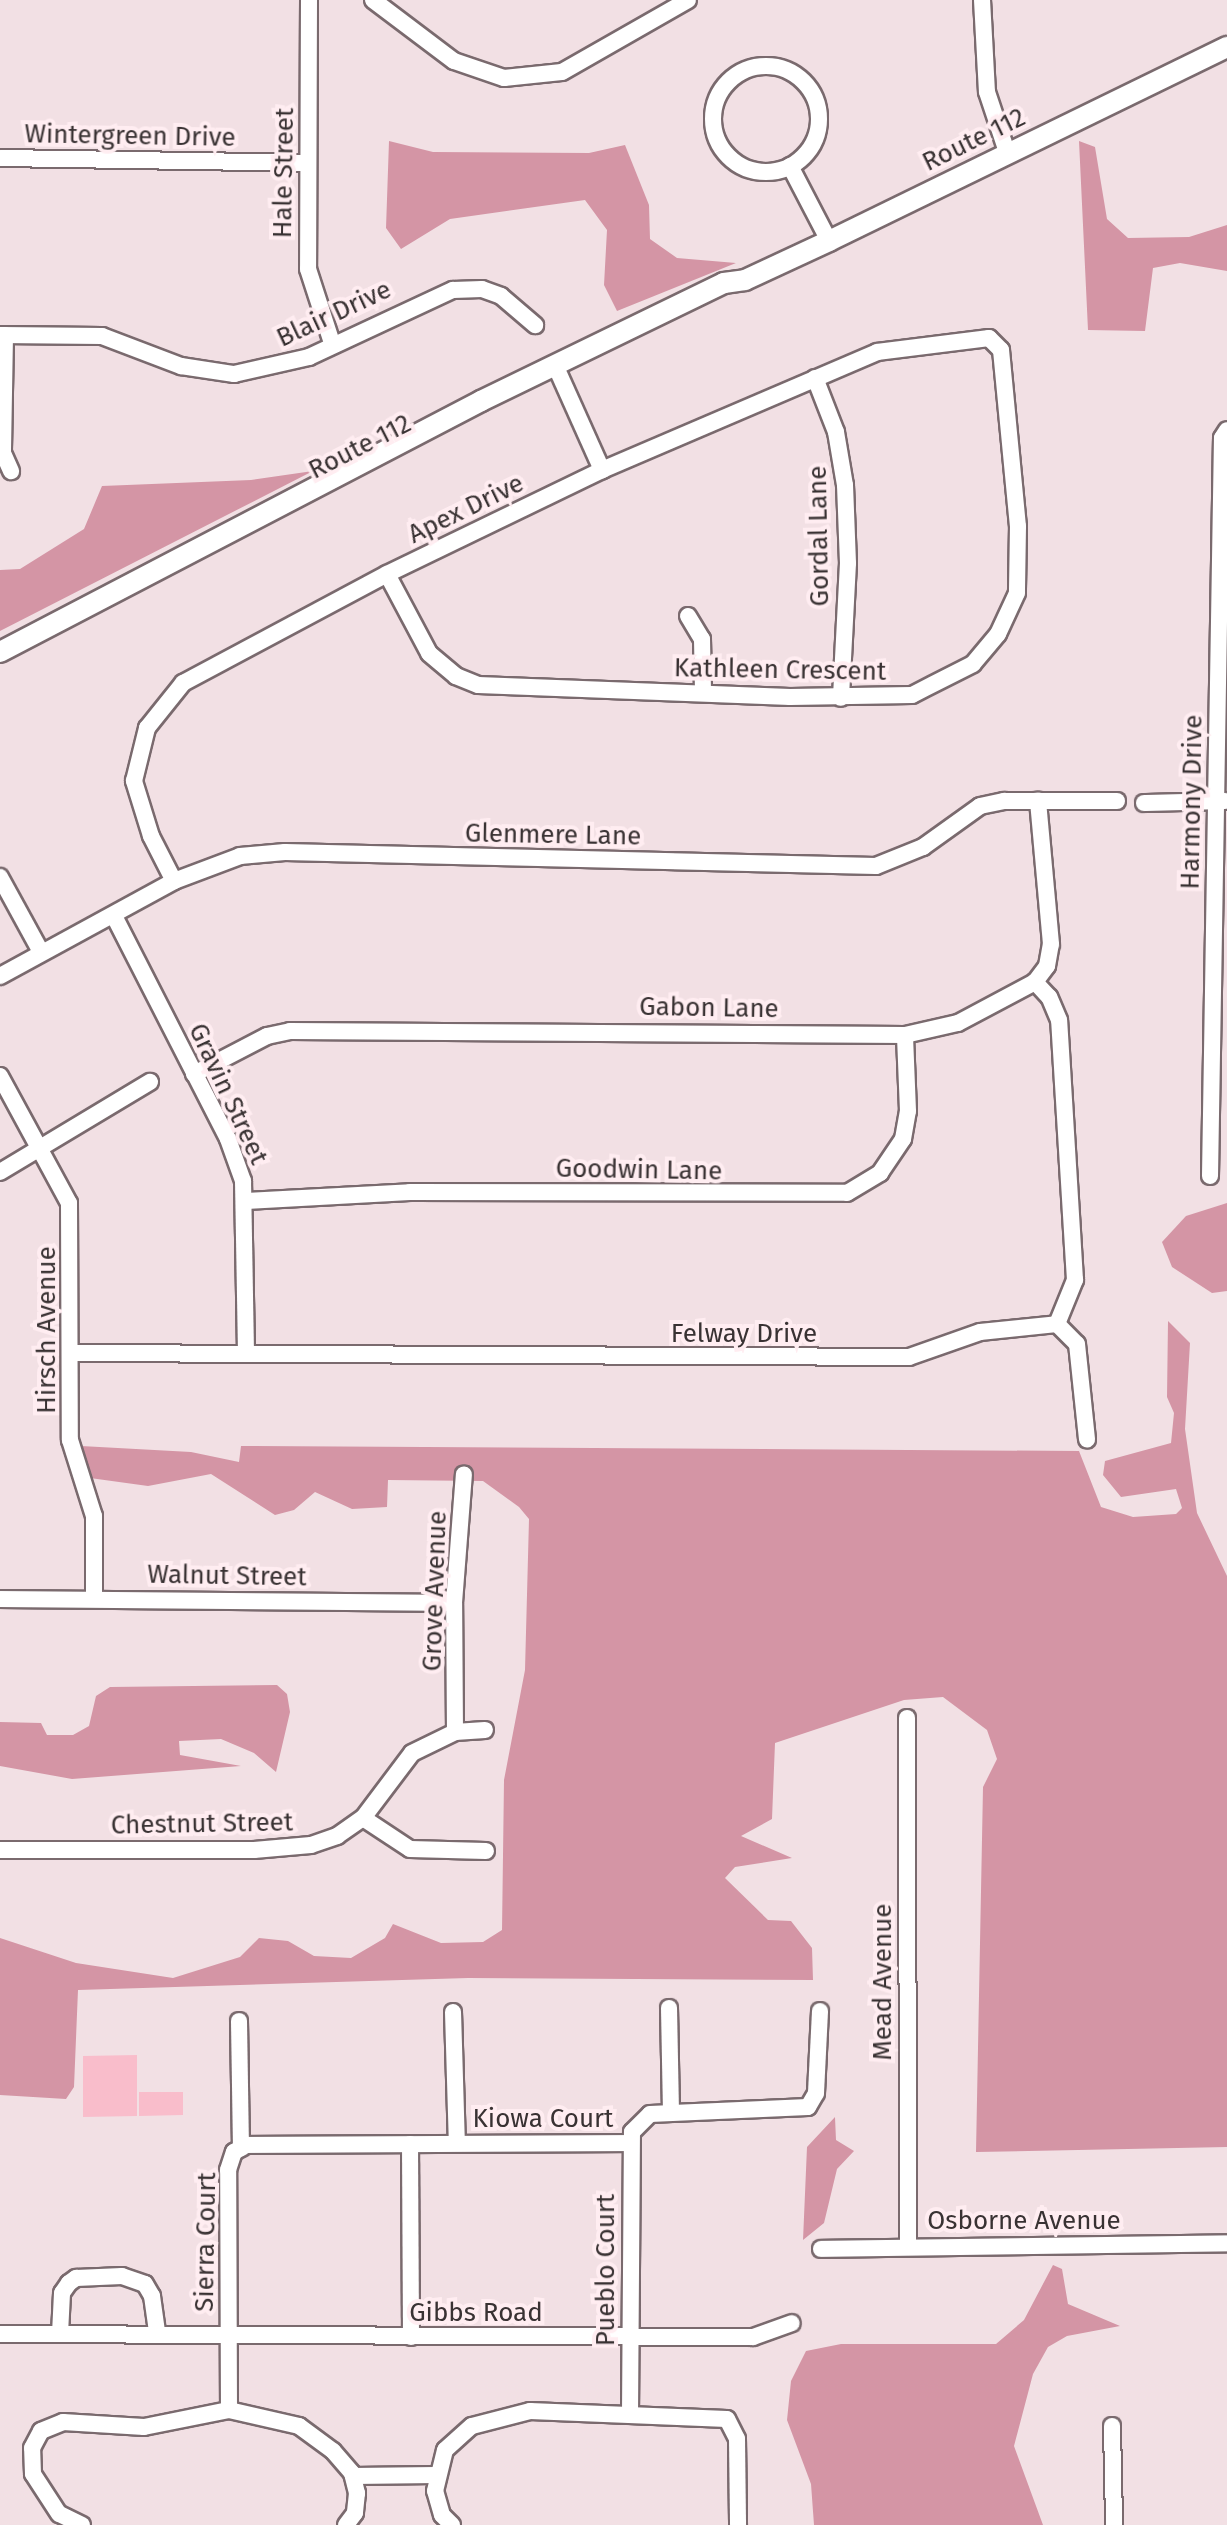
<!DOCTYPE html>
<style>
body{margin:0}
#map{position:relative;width:1227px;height:2525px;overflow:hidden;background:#f2e0e4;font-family:"Fira Sans",sans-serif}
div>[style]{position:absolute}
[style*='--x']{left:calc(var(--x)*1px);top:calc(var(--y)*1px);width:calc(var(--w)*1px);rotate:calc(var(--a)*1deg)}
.green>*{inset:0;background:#f9bdcb}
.forest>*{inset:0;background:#d495a5}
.roads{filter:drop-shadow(2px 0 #7a6a6e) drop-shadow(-2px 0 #7a6a6e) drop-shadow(0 2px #7a6a6e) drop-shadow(0 -2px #7a6a6e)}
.minor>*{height:16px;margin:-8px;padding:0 8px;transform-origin:8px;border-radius:8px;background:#fff}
.minor>.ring{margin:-8px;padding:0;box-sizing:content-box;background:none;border:16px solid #fff;border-radius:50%}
.major>*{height:20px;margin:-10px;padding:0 10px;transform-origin:10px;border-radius:10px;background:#fff}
span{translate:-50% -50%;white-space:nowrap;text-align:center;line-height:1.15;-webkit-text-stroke:8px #ffedf1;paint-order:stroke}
.street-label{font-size:26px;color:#393233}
</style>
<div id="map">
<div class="green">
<div style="clip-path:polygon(137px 2055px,137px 2116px,83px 2117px,83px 2056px)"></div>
<div style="clip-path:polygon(139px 2092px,183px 2092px,183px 2115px,139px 2116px)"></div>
</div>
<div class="forest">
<div style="clip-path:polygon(389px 141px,433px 152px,589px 153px,625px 145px,649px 205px,650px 239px,677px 258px,736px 263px,617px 311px,604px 285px,607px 230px,585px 200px,450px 219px,401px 249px,386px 228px)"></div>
<div style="clip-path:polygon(1079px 141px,1095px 147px,1107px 219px,1128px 238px,1189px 237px,1227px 225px,1227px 271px,1180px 263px,1153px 268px,1145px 331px,1088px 330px)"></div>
<div style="clip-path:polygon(313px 471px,0 631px,0 570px,20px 569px,84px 529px,102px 486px,251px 480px)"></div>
<div style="clip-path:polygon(1227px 1203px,1227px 1291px,1212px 1293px,1172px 1267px,1162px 1242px,1186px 1216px)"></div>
<div style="clip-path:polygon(1168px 1321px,1190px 1343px,1185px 1429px,1197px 1513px,1227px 1576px,1227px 2147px,976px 2152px,983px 1787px,997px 1759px,987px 1730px,943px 1697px,904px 1700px,775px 1743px,772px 1819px,741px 1836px,792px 1858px,735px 1867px,725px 1878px,768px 1920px,791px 1921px,812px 1948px,813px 1980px,468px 1978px,78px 1990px,74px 2087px,66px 2099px,0 2095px,0 1938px,76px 1963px,173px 1978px,240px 1957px,259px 1938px,288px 1941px,314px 1956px,351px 1958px,385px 1938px,393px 1924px,441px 1943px,483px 1942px,502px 1930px,504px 1780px,525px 1670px,529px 1519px,519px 1507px,483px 1481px,388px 1480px,387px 1507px,352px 1509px,315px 1492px,294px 1510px,275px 1515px,211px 1474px,148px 1486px,90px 1478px,81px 1446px,191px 1452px,239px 1462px,241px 1446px,1079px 1451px,1101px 1507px,1133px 1517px,1176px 1514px,1182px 1508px,1176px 1489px,1121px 1497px,1103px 1475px,1105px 1461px,1171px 1443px,1174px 1413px,1167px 1397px)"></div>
<div style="clip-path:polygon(277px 1685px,287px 1694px,290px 1712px,276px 1772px,254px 1753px,221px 1739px,179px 1741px,180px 1755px,241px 1766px,72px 1779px,0 1766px,0 1722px,41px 1723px,47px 1735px,73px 1735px,89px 1726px,96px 1696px,110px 1687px)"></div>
<div style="clip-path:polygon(835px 2117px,836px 2140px,854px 2151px,837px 2169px,824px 2223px,803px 2240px,807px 2147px)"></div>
<div style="clip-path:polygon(1053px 2265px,1062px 2269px,1068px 2304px,1120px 2326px,1067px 2336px,1048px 2347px,1033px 2374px,1014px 2446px,1043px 2525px,814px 2525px,811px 2484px,787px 2420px,791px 2381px,806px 2351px,841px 2344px,996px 2344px,1024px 2320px)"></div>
</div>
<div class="roads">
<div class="minor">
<div style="--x:309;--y:0;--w:269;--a:90.2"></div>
<div style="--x:308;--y:269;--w:78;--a:72"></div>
<div style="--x:373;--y:0;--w:101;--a:37"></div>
<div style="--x:454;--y:61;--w:53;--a:18.8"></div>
<div style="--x:504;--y:78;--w:58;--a:-5.9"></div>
<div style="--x:562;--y:72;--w:145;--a:-29.7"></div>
<div style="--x:982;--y:0;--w:92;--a:86.9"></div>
<div style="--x:987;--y:92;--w:63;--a:71.6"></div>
<div class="ring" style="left:713px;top:66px;width:90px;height:90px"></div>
<div style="--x:0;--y:158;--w:308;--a:0.9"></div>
<div style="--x:790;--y:166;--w:85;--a:62.5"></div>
<div style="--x:0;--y:335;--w:102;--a:0.6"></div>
<div style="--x:102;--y:336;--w:85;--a:20.8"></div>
<div style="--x:181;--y:366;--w:54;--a:8.6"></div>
<div style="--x:234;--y:374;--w:77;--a:-12.8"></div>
<div style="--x:309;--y:357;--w:159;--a:-25"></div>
<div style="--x:453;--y:290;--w:29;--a:-2"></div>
<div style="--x:482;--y:289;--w:20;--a:20"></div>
<div style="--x:501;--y:296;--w:45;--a:40.5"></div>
<div style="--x:5;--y:335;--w:118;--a:91"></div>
<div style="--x:3;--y:453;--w:20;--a:66"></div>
<div style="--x:556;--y:367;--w:113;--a:65.9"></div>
<div style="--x:815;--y:378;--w:58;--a:68.7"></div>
<div style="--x:836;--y:432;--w:54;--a:80.4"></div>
<div style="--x:845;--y:485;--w:78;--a:87.8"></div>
<div style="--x:848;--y:563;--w:135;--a:93"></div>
<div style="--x:688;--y:616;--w:27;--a:59"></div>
<div style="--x:702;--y:639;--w:53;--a:88.9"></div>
<div style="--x:1144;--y:803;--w:81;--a:-1.4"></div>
<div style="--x:0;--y:877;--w:85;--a:61.3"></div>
<div style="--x:174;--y:881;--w:51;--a:-117.1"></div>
<div style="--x:151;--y:836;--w:58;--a:-107.2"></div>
<div style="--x:134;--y:781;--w:55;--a:-76.2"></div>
<div style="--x:147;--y:728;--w:58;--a:-51.3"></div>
<div style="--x:183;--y:683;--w:231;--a:-28.1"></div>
<div style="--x:387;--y:574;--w:239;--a:-25.8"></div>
<div style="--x:602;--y:470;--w:299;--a:-23.2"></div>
<div style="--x:877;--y:352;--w:113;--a:-7.1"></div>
<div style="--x:989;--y:338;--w:17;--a:45"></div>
<div style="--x:1001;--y:350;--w:177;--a:84.5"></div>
<div style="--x:1018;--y:526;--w:67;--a:90.9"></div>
<div style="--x:1017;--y:593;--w:45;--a:114.9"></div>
<div style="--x:998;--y:634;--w:39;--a:130"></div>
<div style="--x:973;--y:664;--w:68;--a:153.1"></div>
<div style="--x:912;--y:695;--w:122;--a:179.1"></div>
<div style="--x:790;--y:697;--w:312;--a:-177.8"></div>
<div style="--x:478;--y:685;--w:24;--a:-158"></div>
<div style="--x:456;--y:676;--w:35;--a:-140"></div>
<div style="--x:429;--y:653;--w:89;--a:-118"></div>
<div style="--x:114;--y:916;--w:250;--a:62.9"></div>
<div style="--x:228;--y:1139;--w:45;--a:70.3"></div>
<div style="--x:243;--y:1181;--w:173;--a:89"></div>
<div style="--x:0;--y:976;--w:198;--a:-28.6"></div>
<div style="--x:174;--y:881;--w:71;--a:-20.7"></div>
<div style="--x:240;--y:856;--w:45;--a:-5.1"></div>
<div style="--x:285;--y:852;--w:591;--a:1.36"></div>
<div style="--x:876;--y:866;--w:51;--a:-22"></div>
<div style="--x:923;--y:847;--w:70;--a:-35.7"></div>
<div style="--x:980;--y:806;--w:25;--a:-12"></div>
<div style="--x:1004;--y:801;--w:113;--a:0"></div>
<div style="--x:194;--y:1074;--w:82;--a:-27.5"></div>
<div style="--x:267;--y:1036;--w:24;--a:-12"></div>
<div style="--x:290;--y:1031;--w:615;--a:0.37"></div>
<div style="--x:905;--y:1035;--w:54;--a:-12.8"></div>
<div style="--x:958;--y:1023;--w:87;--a:-28"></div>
<div style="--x:1035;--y:982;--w:20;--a:-53"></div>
<div style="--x:1047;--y:966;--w:22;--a:-80"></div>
<div style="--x:1051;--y:944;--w:144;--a:-95.2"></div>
<div style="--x:0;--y:1076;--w:145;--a:61.5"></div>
<div style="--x:69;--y:1203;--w:237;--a:89.8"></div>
<div style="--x:70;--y:1440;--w:80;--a:72.5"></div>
<div style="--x:94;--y:1516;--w:82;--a:90"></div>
<div style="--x:0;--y:1172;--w:175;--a:-31"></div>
<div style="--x:1210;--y:1176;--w:738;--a:-89.07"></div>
<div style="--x:1222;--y:438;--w:9;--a:-58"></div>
<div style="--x:246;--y:1201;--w:164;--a:-3.1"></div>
<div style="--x:410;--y:1192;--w:437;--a:0.1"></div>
<div style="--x:847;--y:1193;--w:39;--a:-31"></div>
<div style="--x:880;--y:1173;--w:41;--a:-55.9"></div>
<div style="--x:903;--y:1139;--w:28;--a:-80"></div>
<div style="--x:908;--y:1111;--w:76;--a:-92.3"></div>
<div style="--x:1057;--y:1324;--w:28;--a:45"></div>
<div style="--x:1077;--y:1344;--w:96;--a:84"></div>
<div style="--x:72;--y:1353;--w:837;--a:0.27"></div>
<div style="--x:909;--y:1357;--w:75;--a:-19.4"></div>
<div style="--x:980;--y:1332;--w:77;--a:-5.9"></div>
<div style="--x:1057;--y:1324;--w:48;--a:-67.8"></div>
<div style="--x:1075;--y:1280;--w:260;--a:-93.5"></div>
<div style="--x:1059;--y:1020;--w:25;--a:-113"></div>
<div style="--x:1049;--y:997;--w:21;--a:-133"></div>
<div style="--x:0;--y:1599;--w:454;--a:0.5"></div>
<div style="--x:907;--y:1718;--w:528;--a:89.89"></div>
<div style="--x:455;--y:1732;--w:129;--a:-90.4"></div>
<div style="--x:454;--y:1603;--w:129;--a:-85.6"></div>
<div style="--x:363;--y:1818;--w:56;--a:33.4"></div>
<div style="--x:410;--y:1849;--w:76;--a:1.5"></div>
<div style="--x:0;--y:1850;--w:254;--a:0"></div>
<div style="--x:254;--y:1850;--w:57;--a:-5"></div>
<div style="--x:311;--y:1845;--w:28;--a:-19"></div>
<div style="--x:337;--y:1836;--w:32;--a:-35"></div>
<div style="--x:363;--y:1818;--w:81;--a:-53"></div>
<div style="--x:412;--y:1753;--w:48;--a:-26"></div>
<div style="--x:455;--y:1732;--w:30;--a:-4"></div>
<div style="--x:669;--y:2008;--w:104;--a:88.9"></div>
<div style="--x:453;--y:2012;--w:131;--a:88.3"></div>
<div style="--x:239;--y:2021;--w:127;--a:89.1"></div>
<div style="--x:410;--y:2144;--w:193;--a:89.7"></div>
<div style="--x:821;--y:2249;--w:406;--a:-0.8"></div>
<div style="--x:0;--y:2334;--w:753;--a:0.23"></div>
<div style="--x:753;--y:2337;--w:41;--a:-19.7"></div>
<div style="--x:60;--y:2334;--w:41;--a:-87.2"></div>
<div style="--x:62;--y:2293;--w:12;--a:-55"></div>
<div style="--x:69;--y:2283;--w:9;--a:-36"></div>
<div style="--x:76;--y:2278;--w:46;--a:-2.5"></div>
<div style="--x:122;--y:2276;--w:24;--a:19"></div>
<div style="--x:145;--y:2284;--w:14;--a:60"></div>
<div style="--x:152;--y:2296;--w:37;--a:82"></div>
<div style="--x:229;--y:2410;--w:240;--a:-90.2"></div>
<div style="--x:228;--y:2170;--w:19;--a:-72"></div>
<div style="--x:234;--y:2152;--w:14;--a:-30"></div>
<div style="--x:246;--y:2145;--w:384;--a:-0.3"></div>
<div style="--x:630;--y:2415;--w:283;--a:-89.6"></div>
<div style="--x:632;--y:2132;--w:25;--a:-45"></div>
<div style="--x:650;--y:2114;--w:158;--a:-2.5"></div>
<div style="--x:808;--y:2107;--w:16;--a:-60"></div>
<div style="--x:816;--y:2093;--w:82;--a:-87.2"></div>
<div style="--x:1112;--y:2426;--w:99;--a:88.8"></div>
<div style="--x:353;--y:2476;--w:83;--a:-0.7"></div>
<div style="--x:82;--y:2525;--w:25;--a:-154"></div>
<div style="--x:59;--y:2514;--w:48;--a:-123"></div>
<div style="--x:33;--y:2474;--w:26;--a:-92"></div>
<div style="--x:32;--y:2448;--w:19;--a:-62"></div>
<div style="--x:41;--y:2431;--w:24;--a:-22"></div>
<div style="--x:63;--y:2422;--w:81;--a:3.5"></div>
<div style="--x:144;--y:2427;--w:87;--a:-11.3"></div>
<div style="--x:229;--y:2410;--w:72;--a:12.9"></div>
<div style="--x:299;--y:2426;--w:42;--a:36.3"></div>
<div style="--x:333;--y:2451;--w:29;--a:49"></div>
<div style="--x:352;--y:2473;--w:21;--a:76"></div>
<div style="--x:357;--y:2493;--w:20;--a:96"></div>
<div style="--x:355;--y:2513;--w:15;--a:127"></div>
<div style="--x:452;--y:2525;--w:14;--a:-135"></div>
<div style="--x:442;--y:2515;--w:25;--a:-106"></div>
<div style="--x:435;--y:2491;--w:42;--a:-76.3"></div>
<div style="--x:445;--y:2450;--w:36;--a:-42"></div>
<div style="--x:472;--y:2426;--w:60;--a:-14.5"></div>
<div style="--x:530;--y:2411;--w:197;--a:2.3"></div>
<div style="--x:727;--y:2419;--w:22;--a:63"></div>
<div style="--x:737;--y:2439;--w:86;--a:89.3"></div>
</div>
<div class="major">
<div style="--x:0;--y:652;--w:543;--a:-27.56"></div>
<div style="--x:481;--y:401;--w:270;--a:-25.9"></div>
<div style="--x:724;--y:283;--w:21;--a:-8"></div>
<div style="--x:745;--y:280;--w:93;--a:-24.9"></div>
<div style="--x:829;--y:241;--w:443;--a:-26"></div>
</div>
</div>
<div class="street-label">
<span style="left:130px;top:136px;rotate:1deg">Wintergreen Drive</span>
<span style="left:974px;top:140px;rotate:-26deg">Route 112</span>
<span style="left:284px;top:173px;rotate:-89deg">Hale Street</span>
<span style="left:334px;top:314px;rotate:-25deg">Blair Drive</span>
<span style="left:360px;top:447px;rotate:-27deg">Route 112</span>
<span style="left:466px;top:509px;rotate:-26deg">Apex Drive</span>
<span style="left:819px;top:536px;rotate:-91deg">Gordal Lane</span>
<span style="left:780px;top:670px;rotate:1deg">Kathleen Crescent</span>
<span style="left:1192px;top:802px;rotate:-89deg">Harmony Drive</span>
<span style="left:553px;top:835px;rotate:1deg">Glenmere Lane</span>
<span style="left:709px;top:1008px;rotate:1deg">Gabon Lane</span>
<span style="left:228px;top:1094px;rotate:65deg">Gravin Street</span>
<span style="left:639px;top:1170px;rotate:1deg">Goodwin Lane</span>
<span style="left:47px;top:1330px;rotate:-90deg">Hirsch Avenue</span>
<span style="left:744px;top:1334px">Felway Drive</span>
<span style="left:227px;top:1576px;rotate:1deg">Walnut Street</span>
<span style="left:435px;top:1591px;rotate:-88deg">Grove Avenue</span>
<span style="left:202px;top:1824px;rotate:-1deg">Chestnut Street</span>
<span style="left:883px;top:1982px;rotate:-90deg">Mead Avenue</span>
<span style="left:543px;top:2119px">Kiowa Court</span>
<span style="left:1024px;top:2221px">Osborne Avenue</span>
<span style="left:206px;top:2242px;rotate:-89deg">Sierra Court</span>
<span style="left:606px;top:2270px;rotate:-90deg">Pueblo Court</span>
<span style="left:476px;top:2313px">Gibbs Road</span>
</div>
</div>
